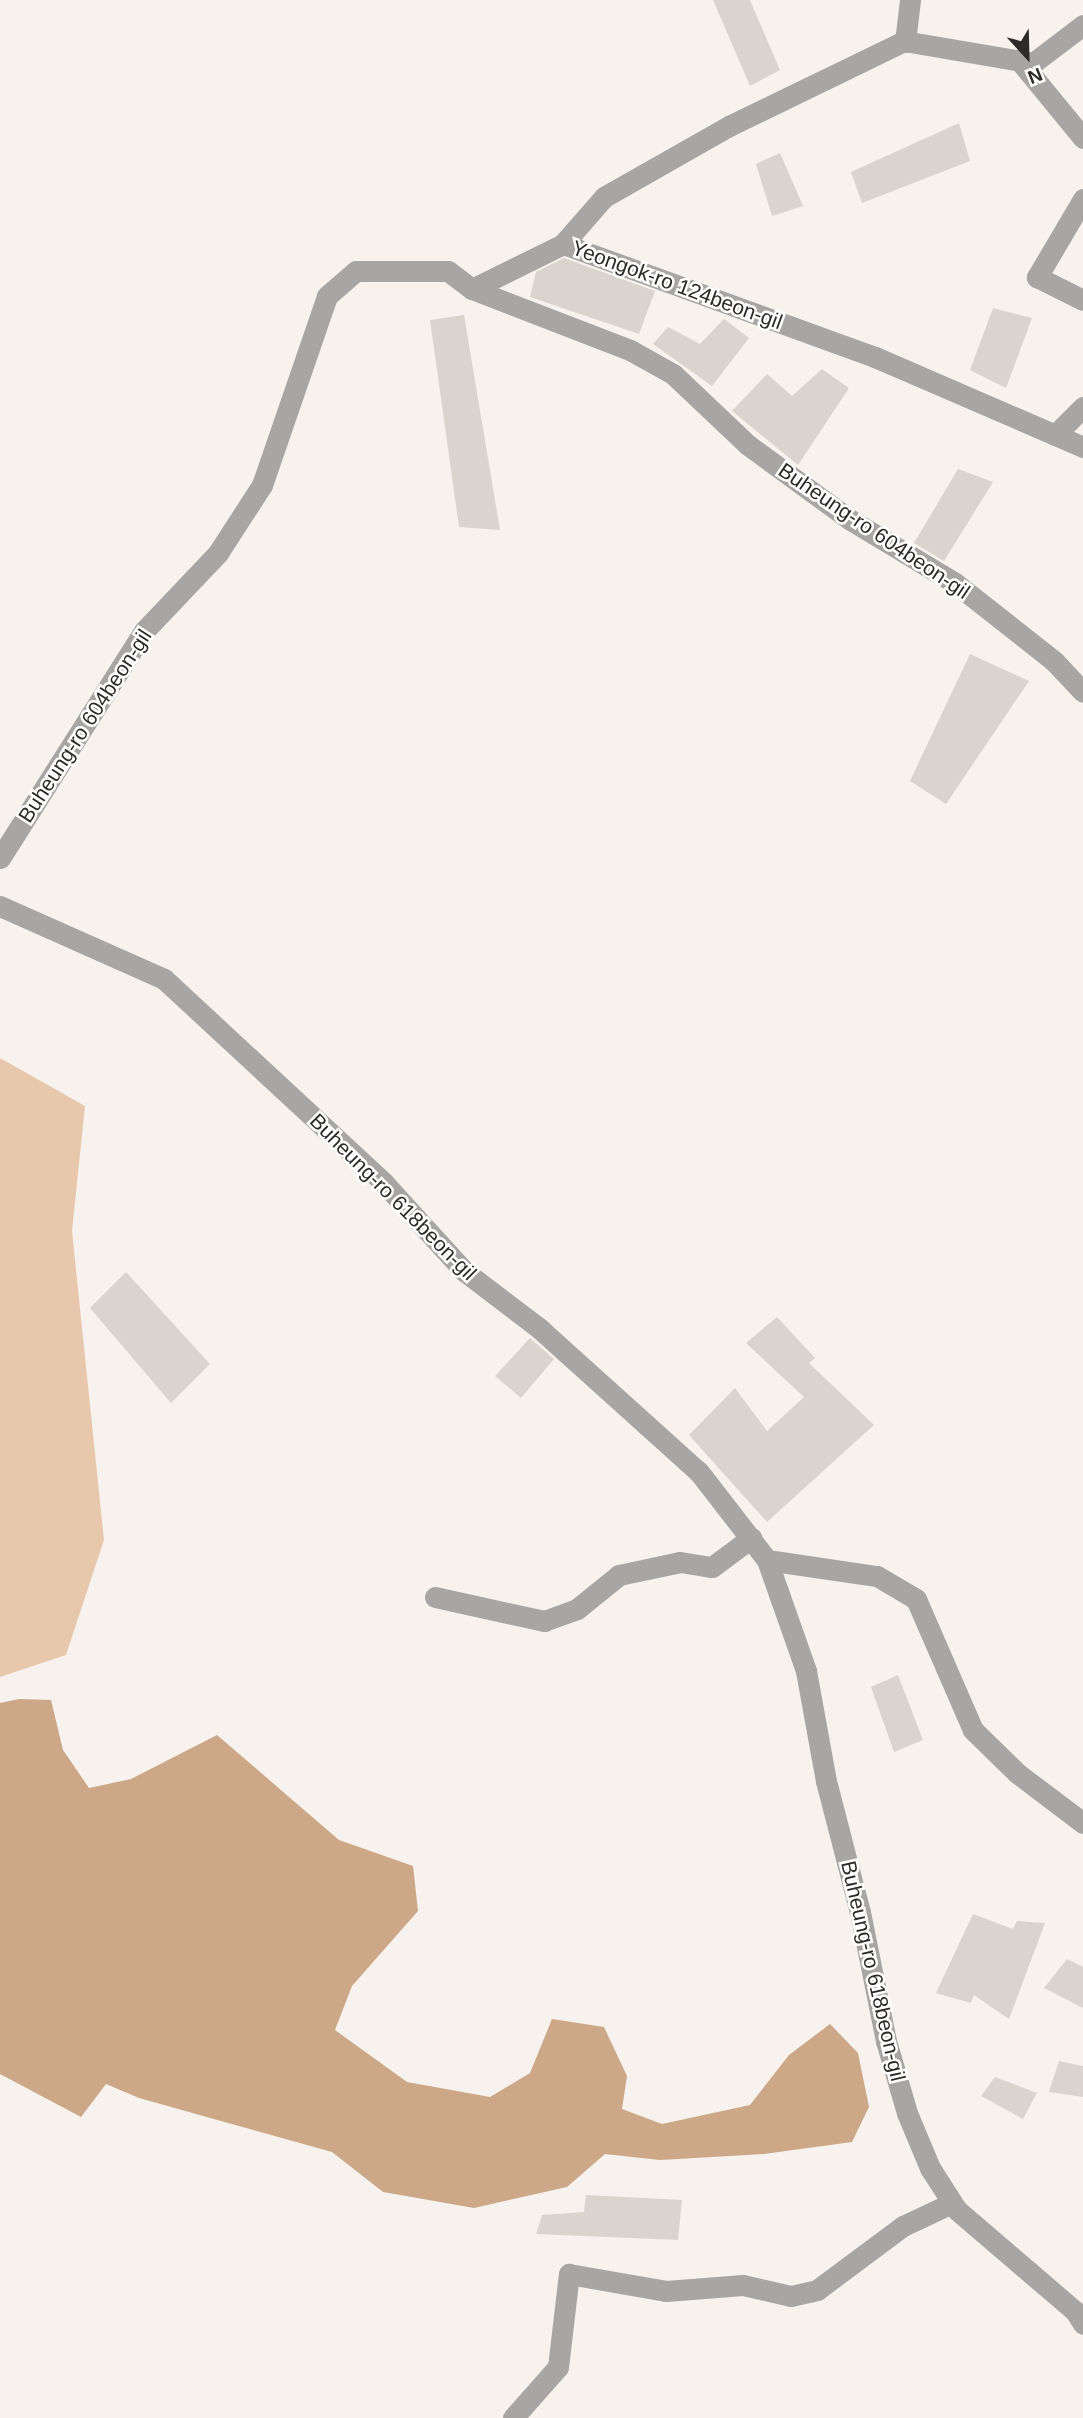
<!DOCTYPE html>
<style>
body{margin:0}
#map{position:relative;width:1083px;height:2418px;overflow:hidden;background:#f7f2ed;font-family:Helvetica,sans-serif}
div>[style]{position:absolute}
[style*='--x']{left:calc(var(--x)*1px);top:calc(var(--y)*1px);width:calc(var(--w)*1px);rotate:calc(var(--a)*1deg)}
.green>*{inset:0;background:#e8c8ad}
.forest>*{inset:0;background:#cca888}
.building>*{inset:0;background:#dad4cf}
.minor>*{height:21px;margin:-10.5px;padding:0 10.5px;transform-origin:10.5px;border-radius:10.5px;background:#a8a6a4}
span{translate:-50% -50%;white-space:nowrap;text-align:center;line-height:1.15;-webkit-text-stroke:5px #fff;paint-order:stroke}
.street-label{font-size:21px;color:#2d2b29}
.north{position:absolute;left:992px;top:21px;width:70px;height:70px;-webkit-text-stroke:5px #fff;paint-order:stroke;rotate:158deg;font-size:19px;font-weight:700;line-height:28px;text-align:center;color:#2d2b29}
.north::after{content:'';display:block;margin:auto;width:24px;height:32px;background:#2d2b29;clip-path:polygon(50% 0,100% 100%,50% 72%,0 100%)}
</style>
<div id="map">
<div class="green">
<div style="clip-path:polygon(0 1058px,85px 1106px,72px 1231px,104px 1540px,66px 1655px,0 1677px)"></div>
</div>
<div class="forest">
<div style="clip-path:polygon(19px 1699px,51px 1700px,63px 1750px,89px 1788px,131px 1779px,217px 1735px,339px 1840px,413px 1866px,418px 1911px,352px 1986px,335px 2030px,407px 2082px,490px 2097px,530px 2073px,552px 2019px,604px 2027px,627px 2076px,622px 2109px,662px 2124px,750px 2105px,789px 2055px,830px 2024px,858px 2053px,869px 2107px,852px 2142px,764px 2154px,660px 2160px,605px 2154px,567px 2187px,474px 2208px,383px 2192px,332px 2152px,139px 2098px,106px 2084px,81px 2117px,0 2074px,0 1703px)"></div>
</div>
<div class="building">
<div style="clip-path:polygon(713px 0,750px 0,780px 70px,750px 86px)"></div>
<div style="clip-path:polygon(959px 123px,970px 161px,862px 203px,851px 172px)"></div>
<div style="clip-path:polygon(780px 153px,803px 206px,772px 216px,756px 164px)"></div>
<div style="clip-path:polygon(564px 258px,655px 291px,639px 334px,530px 297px,536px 272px)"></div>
<div style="clip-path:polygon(993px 308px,1032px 318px,1006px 388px,970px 370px)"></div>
<div style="clip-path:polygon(464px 315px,500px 530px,459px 527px,430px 320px)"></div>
<div style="clip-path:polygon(724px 319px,749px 338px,712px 386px,653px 344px,668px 327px,700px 344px)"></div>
<div style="clip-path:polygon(822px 369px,849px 388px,798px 465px,732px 411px,767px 374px,792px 396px)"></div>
<div style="clip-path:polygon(958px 469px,993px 482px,944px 561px,914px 543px)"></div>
<div style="clip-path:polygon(970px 654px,1029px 681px,946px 804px,910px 781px)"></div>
<div style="clip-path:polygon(126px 1272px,210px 1364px,171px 1403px,90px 1308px)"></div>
<div style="clip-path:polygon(777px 1317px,815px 1358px,809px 1363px,874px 1425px,767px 1522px,689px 1435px,735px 1388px,767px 1431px,804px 1397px,746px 1343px)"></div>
<div style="clip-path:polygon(530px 1338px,554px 1359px,521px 1398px,495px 1376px)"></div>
<div style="clip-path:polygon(898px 1675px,923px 1740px,894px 1752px,871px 1687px)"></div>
<div style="clip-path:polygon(973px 1914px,1013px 1929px,1017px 1921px,1045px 1923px,1009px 2019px,974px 1995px,971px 2003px,936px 1993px)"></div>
<div style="clip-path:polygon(1067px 1959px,1083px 1967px,1083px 2008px,1044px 1988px)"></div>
<div style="clip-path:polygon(1059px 2061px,1083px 2066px,1083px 2097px,1049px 2092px)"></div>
<div style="clip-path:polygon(995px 2077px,1037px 2093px,1023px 2119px,981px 2096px)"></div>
<div style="clip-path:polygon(586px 2195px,682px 2200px,678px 2240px,536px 2234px,542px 2215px,584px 2212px)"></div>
</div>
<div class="minor">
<div style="--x:905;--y:42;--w:42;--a:-83.2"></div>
<div style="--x:1019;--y:60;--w:101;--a:50.6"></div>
<div style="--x:1083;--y:199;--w:91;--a:120.5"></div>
<div style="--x:1037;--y:277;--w:51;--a:26.6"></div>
<div style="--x:563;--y:244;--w:332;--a:19.9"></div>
<div style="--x:875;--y:357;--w:227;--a:23.4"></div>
<div style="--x:472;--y:289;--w:102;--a:-26.3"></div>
<div style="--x:563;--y:244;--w:62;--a:-48.9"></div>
<div style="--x:604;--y:197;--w:144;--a:-29.6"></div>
<div style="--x:729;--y:126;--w:195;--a:-25.9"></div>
<div style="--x:904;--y:41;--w:131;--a:9.7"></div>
<div style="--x:1033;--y:63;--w:63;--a:-37.2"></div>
<div style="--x:1055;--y:435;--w:40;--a:-45"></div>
<div style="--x:0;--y:858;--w:269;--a:-57.6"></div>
<div style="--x:144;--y:631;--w:108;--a:-46.5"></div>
<div style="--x:218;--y:553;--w:81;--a:-57.1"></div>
<div style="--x:262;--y:485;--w:200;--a:-71"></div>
<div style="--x:327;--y:296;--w:38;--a:-41"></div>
<div style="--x:356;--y:271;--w:92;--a:0"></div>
<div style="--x:448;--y:271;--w:30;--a:37"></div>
<div style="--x:472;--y:289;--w:169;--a:21.1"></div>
<div style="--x:630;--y:350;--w:49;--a:29.2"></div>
<div style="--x:673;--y:374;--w:103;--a:43.4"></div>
<div style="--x:748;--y:445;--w:125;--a:36.2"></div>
<div style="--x:849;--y:519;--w:124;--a:31.1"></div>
<div style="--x:955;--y:583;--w:126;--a:38.2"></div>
<div style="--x:1054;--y:661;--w:42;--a:46.9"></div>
<div style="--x:0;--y:906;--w:180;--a:24"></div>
<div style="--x:164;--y:979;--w:300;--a:42.8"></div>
<div style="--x:384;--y:1183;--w:119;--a:47.7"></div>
<div style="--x:464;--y:1271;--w:96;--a:37.3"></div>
<div style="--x:540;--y:1329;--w:214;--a:42"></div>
<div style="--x:699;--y:1472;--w:111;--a:52.3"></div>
<div style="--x:767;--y:1560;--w:118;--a:70.6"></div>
<div style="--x:806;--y:1671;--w:112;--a:79.7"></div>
<div style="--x:826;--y:1781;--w:135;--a:75.5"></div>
<div style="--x:860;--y:1912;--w:132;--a:78.6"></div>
<div style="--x:886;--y:2041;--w:75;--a:73.7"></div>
<div style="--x:907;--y:2113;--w:60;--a:67.3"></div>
<div style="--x:930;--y:2168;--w:50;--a:57.3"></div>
<div style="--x:957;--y:2210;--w:155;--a:40.6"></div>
<div style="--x:1075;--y:2311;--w:15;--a:58"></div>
<div style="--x:767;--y:1560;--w:111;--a:8.3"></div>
<div style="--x:877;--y:1576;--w:45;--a:30.5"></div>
<div style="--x:916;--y:1599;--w:143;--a:66.5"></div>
<div style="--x:973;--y:1730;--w:62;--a:44.3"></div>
<div style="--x:1017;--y:1773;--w:83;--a:37.1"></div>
<div style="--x:435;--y:1597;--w:112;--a:12.4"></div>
<div style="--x:544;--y:1621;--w:35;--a:-20"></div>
<div style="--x:577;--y:1609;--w:54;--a:-39"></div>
<div style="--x:619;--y:1575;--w:62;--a:-12"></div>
<div style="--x:680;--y:1562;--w:32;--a:9"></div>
<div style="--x:712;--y:1567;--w:49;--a:-36.6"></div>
<div style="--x:513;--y:2418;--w:68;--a:-48.6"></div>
<div style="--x:558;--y:2367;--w:94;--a:-83.3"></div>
<div style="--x:569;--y:2274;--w:98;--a:9.9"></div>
<div style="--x:666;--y:2291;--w:77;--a:-4.5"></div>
<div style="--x:743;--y:2285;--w:49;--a:12.9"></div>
<div style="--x:791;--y:2296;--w:27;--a:-13"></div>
<div style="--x:817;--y:2290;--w:107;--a:-36.7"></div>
<div style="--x:903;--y:2226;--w:54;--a:-25.1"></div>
</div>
<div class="street-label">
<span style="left:677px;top:285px;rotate:20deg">Yeongok-ro 124beon-gil</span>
<span style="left:874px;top:531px;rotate:34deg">Buheung-ro 604beon-gil</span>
<span style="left:85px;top:726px;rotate:-57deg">Buheung-ro 604beon-gil</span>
<span style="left:393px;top:1197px;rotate:45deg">Buheung-ro 618beon-gil</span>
<span style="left:873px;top:1971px;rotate:77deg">Buheung-ro 618beon-gil</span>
</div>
<div class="north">N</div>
</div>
